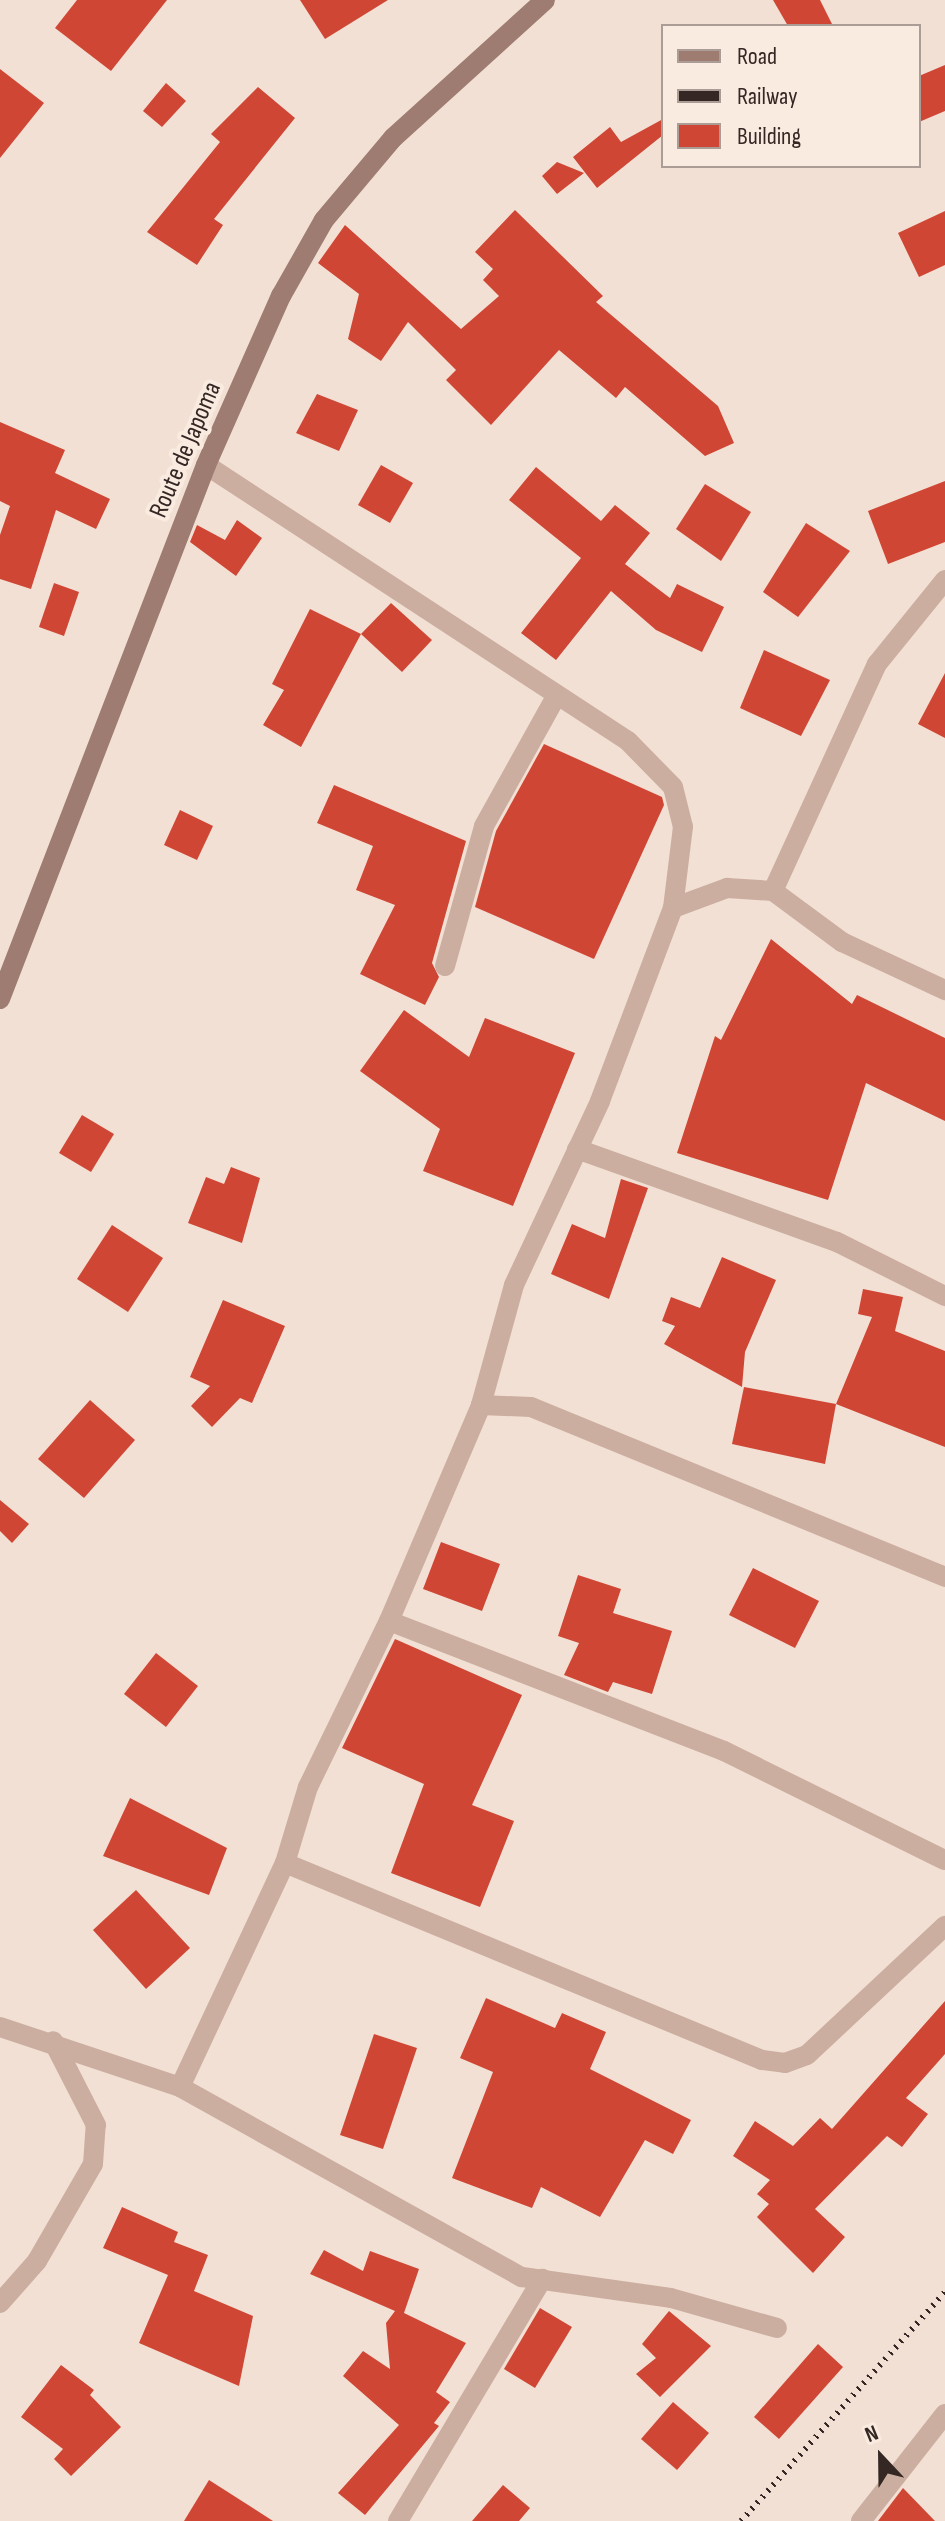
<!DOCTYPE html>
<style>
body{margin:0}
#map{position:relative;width:945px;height:2521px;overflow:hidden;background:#f2e0d4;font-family:"Sofia Sans Condensed",sans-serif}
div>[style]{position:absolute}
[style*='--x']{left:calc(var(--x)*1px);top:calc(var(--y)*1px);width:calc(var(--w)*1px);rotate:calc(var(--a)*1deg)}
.building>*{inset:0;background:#d04635}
.street>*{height:20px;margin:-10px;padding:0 10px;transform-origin:10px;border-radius:10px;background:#cbaea0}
.secondary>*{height:20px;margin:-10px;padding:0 10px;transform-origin:10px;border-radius:10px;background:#9e7c71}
.rail>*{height:6px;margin-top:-3px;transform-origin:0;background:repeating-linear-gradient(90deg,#342724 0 2px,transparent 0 8px)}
span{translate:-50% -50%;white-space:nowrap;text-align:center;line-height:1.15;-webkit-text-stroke:8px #faebe0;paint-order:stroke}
.street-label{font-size:26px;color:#342724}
.legend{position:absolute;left:661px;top:24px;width:260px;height:144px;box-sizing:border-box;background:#faebe0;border:2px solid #ab9d95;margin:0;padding:10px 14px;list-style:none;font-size:24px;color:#342724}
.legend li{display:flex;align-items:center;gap:16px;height:40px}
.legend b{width:40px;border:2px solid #ab9d95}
.north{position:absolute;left:841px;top:2417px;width:80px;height:80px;-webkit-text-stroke:6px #faebe0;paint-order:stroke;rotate:338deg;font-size:22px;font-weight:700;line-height:32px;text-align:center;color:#342724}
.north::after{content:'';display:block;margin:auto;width:28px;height:36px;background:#342724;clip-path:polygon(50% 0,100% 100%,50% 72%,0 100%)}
</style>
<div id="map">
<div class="building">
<div style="clip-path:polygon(77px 0,167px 0,111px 71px,55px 28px)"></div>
<div style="clip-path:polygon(300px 0,388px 0,325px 39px)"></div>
<div style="clip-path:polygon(773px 0,820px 0,833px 26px,788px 26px)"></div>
<div style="clip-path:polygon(945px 65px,945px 111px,919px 122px,919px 76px)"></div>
<div style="clip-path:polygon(0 69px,44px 103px,0 158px)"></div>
<div style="clip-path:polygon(166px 83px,186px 101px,162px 127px,143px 111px)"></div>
<div style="clip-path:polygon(258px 87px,295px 118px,214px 219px,223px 225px,197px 265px,147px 232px,220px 142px,211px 134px)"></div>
<div style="clip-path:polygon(663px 119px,663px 135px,597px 188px,573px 157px,610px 127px,621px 142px)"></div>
<div style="clip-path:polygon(557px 162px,584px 173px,557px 194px,542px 176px)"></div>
<div style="clip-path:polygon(515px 210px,603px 296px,596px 302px,718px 406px,734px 443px,705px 456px,625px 387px,616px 398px,559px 350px,491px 425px,446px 380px,456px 370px,408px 322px,381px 361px,348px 339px,359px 294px,318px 263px,345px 225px,461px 329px,499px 296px,483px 280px,493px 269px,475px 252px)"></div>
<div style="clip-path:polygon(945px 211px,945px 265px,919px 277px,898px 233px)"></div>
<div style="clip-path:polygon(317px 394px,358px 410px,339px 451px,296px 433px)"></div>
<div style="clip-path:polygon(0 422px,65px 450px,55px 473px,110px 499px,96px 529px,56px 510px,31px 589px,0 579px,0 535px,10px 506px,0 501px)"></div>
<div style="clip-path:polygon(381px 465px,413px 483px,390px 523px,358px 505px)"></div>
<div style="clip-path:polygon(536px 467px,601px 521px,615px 505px,650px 533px,625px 564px,670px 598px,677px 584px,724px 607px,702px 652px,656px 630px,611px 591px,556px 660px,521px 633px,581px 558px,509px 500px)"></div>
<div style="clip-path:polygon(945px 481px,945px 542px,888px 564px,868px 511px)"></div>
<div style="clip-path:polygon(705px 484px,751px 512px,721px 561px,676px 529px)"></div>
<div style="clip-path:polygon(237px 520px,262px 538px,236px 576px,190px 542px,197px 525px,225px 540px)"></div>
<div style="clip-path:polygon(806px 523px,850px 551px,798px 617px,763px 592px)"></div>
<div style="clip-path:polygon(54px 583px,79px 592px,64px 636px,39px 627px)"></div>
<div style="clip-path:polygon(391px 603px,432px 640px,402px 672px,361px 634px)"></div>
<div style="clip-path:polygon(310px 609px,361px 634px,301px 747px,263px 725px,284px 690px,272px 684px)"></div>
<div style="clip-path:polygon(764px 650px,830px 680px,801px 736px,740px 708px)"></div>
<div style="clip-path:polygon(945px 673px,945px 738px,918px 724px)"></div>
<div style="clip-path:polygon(544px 744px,662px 797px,664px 805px,594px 959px,475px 907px,496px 831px)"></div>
<div style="clip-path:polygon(334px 785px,466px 841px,432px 963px,439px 977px,425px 1005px,360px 974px,395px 905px,356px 890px,373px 846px,317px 823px)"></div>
<div style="clip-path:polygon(180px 810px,213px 826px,197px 860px,164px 845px)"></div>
<div style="clip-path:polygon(771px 939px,852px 1004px,857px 995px,945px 1038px,945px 1121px,866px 1083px,828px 1200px,677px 1153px,715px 1036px,721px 1040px)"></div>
<div style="clip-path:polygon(404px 1010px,469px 1057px,485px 1018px,575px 1053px,513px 1206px,423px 1171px,440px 1129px,360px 1071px)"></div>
<div style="clip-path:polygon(82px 1115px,114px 1134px,91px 1172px,59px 1153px)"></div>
<div style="clip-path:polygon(231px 1167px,260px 1178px,242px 1243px,188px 1223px,206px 1177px,224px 1184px)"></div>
<div style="clip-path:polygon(621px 1179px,648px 1188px,609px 1299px,551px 1274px,572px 1224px,605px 1238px)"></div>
<div style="clip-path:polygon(112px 1225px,163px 1258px,128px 1312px,77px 1279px)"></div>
<div style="clip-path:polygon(722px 1257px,776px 1280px,745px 1352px,742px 1387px,664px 1344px,675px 1326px,662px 1321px,671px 1297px,700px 1308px)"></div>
<div style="clip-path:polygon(863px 1289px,903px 1297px,895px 1331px,945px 1351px,945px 1447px,836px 1404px,872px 1317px,858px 1314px)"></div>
<div style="clip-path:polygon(223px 1300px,285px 1326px,252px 1403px,240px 1398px,212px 1427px,191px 1406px,210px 1386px,190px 1377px)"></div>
<div style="clip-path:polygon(744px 1387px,836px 1404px,825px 1464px,732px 1444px)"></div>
<div style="clip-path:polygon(90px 1400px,135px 1440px,84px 1498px,38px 1459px)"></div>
<div style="clip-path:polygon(0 1500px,29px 1524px,12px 1543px,0 1531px)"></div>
<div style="clip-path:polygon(441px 1542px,500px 1564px,482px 1611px,423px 1589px)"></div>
<div style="clip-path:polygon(753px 1568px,819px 1601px,795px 1648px,729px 1615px)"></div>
<div style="clip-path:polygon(578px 1575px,621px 1589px,613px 1613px,672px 1631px,652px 1694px,613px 1682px,608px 1692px,564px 1675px,579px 1643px,558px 1636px)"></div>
<div style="clip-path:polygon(395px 1639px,522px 1695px,472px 1805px,514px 1821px,480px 1907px,391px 1873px,424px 1784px,342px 1748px)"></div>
<div style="clip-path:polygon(156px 1653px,198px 1686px,166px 1727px,124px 1694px)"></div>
<div style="clip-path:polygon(130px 1798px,227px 1848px,209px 1895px,103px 1856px)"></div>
<div style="clip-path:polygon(136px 1890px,190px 1948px,146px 1989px,93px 1930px)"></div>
<div style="clip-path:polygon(486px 1998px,555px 2028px,562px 2013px,606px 2032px,590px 2069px,691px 2120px,673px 2154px,645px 2140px,600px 2217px,541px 2187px,532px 2208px,452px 2178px,493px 2072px,460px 2058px)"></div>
<div style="clip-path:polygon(945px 2001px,945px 2054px,906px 2098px,928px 2114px,902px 2147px,887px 2136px,815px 2209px,845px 2237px,813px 2273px,757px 2217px,769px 2204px,757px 2194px,770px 2180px,733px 2156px,755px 2121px,793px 2146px,820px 2118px,832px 2129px)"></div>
<div style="clip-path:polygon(374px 2034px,417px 2048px,383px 2149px,340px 2135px)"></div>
<div style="clip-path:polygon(122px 2207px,178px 2232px,174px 2242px,208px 2255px,194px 2291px,253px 2316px,239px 2386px,139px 2343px,168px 2275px,103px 2248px)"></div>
<div style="clip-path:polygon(324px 2250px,363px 2271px,370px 2251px,419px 2269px,404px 2313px,466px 2343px,436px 2392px,450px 2402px,434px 2423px,439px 2426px,365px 2515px,338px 2493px,399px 2425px,343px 2376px,363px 2351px,390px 2369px,386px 2323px,395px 2311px,310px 2274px)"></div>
<div style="clip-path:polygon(540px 2308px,572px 2327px,535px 2388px,504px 2369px)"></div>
<div style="clip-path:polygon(669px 2311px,711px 2346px,660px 2397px,636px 2374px,656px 2358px,642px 2344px)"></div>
<div style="clip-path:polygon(818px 2344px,843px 2367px,779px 2439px,754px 2417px)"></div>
<div style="clip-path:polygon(61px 2365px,94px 2390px,90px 2395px,121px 2427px,71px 2476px,54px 2459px,63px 2449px,21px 2417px)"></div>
<div style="clip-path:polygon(673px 2402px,709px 2433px,677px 2470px,641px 2439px)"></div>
<div style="clip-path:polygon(209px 2480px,273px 2521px,184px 2521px)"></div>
<div style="clip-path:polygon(503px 2485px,530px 2508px,519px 2521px,472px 2521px)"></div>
<div style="clip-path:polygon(903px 2488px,935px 2521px,878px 2521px)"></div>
</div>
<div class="street">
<div style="--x:773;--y:891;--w:250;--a:-65.4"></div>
<div style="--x:877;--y:664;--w:108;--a:-51"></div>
<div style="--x:673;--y:908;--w:58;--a:-20.3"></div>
<div style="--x:727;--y:888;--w:46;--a:3.7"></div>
<div style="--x:773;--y:891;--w:86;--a:36.5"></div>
<div style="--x:842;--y:942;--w:114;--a:25"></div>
<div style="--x:445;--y:966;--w:145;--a:-74.4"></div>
<div style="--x:484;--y:826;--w:150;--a:-60.9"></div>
<div style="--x:577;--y:1149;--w:276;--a:19.7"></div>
<div style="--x:837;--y:1242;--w:121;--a:26.6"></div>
<div style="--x:481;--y:1405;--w:50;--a:2.3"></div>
<div style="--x:531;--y:1407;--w:448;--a:22.3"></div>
<div style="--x:389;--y:1621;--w:359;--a:21.2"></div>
<div style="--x:724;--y:1751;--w:246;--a:26.3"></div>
<div style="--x:285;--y:1863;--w:516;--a:22.44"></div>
<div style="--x:762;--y:2060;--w:23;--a:7"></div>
<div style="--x:785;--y:2063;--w:23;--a:-20"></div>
<div style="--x:807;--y:2055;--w:189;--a:-43.1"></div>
<div style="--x:0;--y:2027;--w:190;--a:18.4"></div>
<div style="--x:180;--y:2087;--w:391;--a:29.1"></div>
<div style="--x:522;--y:2277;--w:150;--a:8"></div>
<div style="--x:671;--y:2298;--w:110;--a:15.8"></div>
<div style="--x:180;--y:2087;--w:247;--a:-64.9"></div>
<div style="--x:285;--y:1863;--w:79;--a:-73.2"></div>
<div style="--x:308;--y:1787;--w:185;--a:-64"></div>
<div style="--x:389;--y:1621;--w:235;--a:-66.9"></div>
<div style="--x:481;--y:1405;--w:124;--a:-74.6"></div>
<div style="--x:514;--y:1285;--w:203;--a:-64.9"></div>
<div style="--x:600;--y:1101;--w:206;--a:-69.3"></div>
<div style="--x:673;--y:908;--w:82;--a:-83"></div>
<div style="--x:683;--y:827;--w:41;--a:-104"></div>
<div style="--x:673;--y:787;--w:64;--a:-134.4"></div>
<div style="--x:628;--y:741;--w:504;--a:-146.81"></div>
<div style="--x:0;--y:2303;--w:56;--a:-48.6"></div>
<div style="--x:37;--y:2261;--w:112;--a:-60"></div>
<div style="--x:93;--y:2164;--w:39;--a:-86"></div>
<div style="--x:96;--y:2125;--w:94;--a:-117.1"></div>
<div style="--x:398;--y:2521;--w:282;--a:-59.2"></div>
<div style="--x:861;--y:2521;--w:136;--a:-51.9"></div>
</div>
<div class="secondary">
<div style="--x:0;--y:999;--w:572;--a:-68.9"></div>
<div style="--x:206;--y:465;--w:185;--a:-66.1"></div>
<div style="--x:281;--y:296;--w:87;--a:-60.5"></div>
<div style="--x:324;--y:220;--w:107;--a:-49.9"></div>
<div style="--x:393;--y:138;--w:205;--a:-42.2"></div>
</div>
<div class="rail">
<div style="--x:741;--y:2521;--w:307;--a:-48.3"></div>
</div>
<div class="street-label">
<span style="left:186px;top:450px;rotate:-67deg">Route de Japoma</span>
</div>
<ul class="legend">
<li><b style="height:10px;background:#9e7c71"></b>Road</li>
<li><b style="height:10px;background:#342724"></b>Railway</li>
<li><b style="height:22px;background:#d04635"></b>Building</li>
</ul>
<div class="north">N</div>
</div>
